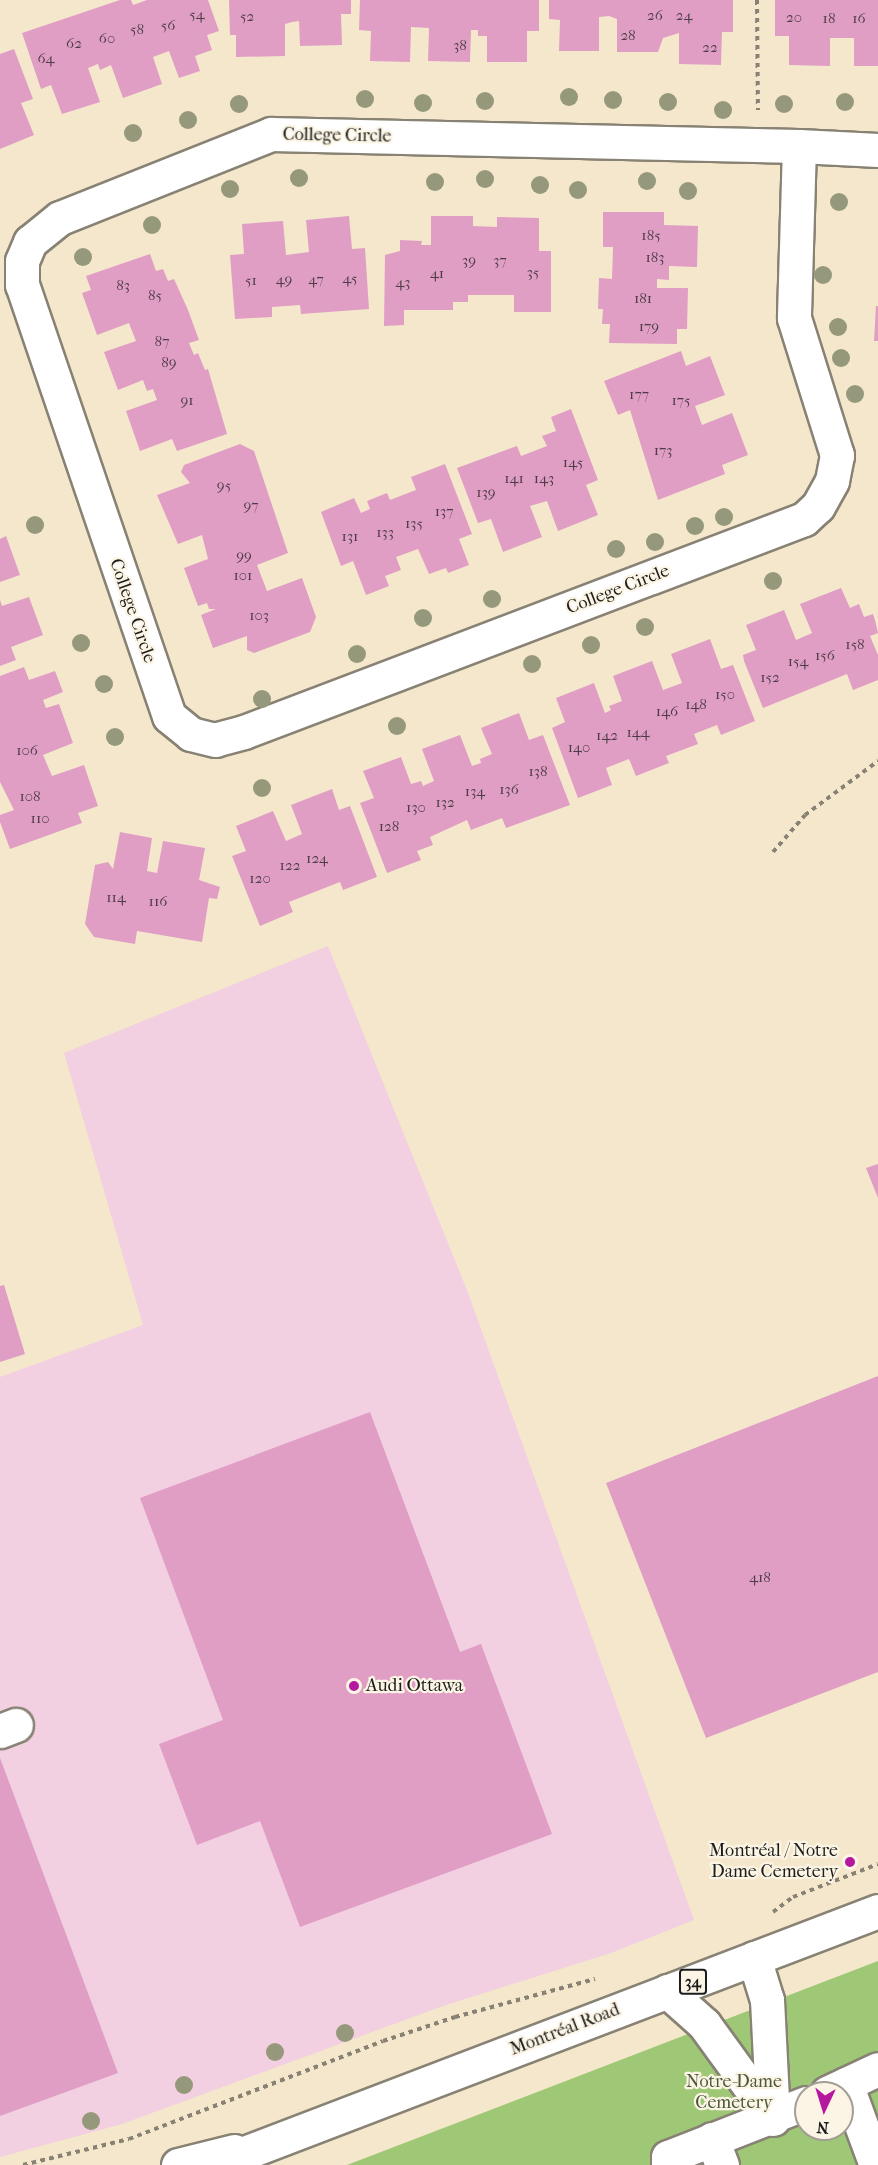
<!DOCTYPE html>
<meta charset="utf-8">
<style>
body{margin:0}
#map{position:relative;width:878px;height:2165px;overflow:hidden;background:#f4e7cc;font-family:"IM FELL French Canon",serif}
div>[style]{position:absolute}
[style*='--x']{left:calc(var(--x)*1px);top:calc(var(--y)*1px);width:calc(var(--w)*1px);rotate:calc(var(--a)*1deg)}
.built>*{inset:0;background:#f2cfe1}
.green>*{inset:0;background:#9ec875}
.building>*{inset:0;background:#e09ec5}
.path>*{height:4px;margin-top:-2px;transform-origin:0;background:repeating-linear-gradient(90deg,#888274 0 4.5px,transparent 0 9px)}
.roads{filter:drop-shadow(2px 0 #888274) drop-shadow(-2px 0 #888274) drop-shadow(0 2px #888274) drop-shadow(0 -2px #888274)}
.minor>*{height:33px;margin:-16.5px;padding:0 16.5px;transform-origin:16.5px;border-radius:16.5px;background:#fff}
.major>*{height:33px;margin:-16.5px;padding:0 16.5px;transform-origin:16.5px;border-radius:16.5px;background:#fff}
.trees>*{width:18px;height:18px;margin:-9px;border-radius:50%;background:#96987c}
.dots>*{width:16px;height:16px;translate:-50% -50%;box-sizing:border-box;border:3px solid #fcf5e5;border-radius:50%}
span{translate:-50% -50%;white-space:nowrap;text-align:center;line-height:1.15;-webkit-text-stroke:4.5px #fcf5e5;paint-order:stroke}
.number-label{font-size:15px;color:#4d3c46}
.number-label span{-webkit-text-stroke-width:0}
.shield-label span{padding:2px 4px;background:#fcf5e5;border:2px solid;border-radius:4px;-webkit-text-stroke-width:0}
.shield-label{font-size:16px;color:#1c1c1c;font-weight:700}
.street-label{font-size:18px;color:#1c1c1c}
.poi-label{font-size:18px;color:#1c1c1c}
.left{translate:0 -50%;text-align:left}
.right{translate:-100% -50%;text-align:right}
.park-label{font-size:18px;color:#4a583b}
.north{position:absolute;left:794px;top:2081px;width:60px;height:60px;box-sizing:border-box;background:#fcf5e5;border:2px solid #a29e95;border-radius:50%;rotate:184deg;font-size:16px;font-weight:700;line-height:24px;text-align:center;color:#1c1c1c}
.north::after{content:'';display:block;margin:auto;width:21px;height:27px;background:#b5179e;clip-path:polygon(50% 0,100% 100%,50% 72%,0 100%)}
</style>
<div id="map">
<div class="built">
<div style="clip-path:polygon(328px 946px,468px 1293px,694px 1920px,611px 1953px,443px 2006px,122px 2124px,0 2157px,0 1377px,143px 1325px,64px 1053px)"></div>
</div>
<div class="green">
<div style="clip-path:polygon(evenodd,878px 1961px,878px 2165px,347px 2165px,878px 1961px,806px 2093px,842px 2093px,842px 2129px,806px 2129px,806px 2093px)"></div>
</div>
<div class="building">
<div style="clip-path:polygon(120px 0,131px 0,133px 5px,147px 0,208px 0,219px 31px,207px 35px,212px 50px,195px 56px,200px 71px,179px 78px,169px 51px,153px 57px,162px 84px,123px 98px,111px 65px,100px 70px,98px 64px,88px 68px,100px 102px,62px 114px,51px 85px,41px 89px,22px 33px)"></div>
<div style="clip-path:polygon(229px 0,351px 0,351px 14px,341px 14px,342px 45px,300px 46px,299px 21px,292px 22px,285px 24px,285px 56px,236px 57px,236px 35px,230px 35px)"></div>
<div style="clip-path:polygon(360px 0,539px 0,539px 31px,527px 31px,527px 62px,487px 62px,487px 36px,478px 36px,478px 30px,471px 30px,470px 62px,428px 61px,429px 28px,411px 27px,410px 62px,370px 61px,371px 31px,359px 30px)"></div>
<div style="clip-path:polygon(549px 0,733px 0,733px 32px,722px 32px,721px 65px,679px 64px,679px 33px,663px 38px,658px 52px,617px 52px,617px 19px,609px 16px,599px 17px,599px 51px,559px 51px,560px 20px,549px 19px)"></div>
<div style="clip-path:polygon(775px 0,878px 0,878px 66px,854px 66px,854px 38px,830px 38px,830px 66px,789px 65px,789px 36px,775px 36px)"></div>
<div style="clip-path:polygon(14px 49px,33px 99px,21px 103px,34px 135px,0 149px,0 54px)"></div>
<div style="clip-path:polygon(603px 212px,664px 212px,664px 225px,698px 226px,697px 267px,669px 266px,669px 280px,657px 279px,657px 288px,688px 288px,687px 329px,677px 329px,677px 344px,609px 343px,610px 324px,602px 324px,603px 309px,598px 309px,599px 278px,612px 279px,613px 247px,603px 247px)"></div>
<div style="clip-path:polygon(349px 216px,352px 249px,365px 248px,369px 309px,301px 314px,300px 305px,272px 307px,272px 317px,235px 319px,230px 255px,244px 254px,242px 224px,283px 221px,286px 255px,309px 252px,306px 220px)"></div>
<div style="clip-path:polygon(431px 216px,473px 216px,473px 226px,497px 227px,497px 217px,539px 218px,539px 251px,551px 251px,551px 312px,514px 312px,514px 295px,468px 295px,468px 302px,453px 302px,453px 310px,404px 310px,404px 325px,384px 326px,385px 255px,400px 251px,400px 240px,422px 241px,421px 245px,431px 245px)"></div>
<div style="clip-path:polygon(150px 254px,156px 271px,163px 269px,168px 281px,174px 279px,188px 310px,199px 340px,189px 343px,194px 355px,198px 353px,205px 370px,208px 369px,227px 434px,177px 451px,172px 439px,140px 451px,126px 411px,157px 400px,153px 389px,147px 391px,143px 380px,118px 390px,104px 352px,136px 341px,132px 331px,129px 323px,97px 335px,82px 293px,91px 290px,86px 276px)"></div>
<div style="clip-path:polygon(876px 306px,878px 306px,878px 341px,874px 341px)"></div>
<div style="clip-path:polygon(681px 351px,686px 366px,710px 356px,725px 395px,695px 406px,702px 425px,732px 413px,748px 455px,722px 465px,725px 474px,658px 500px,630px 410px,618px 415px,604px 381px)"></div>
<div style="clip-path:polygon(571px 409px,598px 480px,586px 485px,598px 515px,558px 531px,547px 501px,530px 506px,542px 537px,503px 552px,491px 519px,478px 523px,457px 468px,517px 446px,521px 456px,547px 446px,542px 436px,556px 431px,551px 417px)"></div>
<div style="clip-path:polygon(240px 444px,254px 451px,288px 553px,257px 565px,267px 591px,302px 578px,316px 617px,310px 632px,254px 653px,247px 650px,247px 636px,213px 648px,201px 615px,216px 609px,209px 609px,207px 603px,198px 606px,184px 568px,208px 559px,202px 535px,178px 544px,157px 495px,190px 483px,181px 472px,184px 465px)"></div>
<div style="clip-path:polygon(445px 464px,472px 534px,459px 539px,469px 565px,448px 573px,446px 568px,429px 574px,418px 549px,396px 557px,401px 570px,385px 576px,389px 586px,366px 595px,353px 561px,341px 566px,321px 512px,354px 498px,361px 513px,370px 509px,367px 501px,387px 493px,390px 500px,416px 490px,411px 477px)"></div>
<div style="clip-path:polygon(6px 536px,20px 575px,0 582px,0 539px)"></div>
<div style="clip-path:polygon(841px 588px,850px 608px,859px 604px,864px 617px,873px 614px,875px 620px,878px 633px,870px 636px,878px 655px,878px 680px,853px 690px,847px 674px,763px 708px,744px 661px,743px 655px,756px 650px,746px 625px,784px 610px,796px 640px,803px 637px,812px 633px,800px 604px)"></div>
<div style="clip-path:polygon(29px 597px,43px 635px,11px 647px,16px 660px,0 666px,0 600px,2px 606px)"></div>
<div style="clip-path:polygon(710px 639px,721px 669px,733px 665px,755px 721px,721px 735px,717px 725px,694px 734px,698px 744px,666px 756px,669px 763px,636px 776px,629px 759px,606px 768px,612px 785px,578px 798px,552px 728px,565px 722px,556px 698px,594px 683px,605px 713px,611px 710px,609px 706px,622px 701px,613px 676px,652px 661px,663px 690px,682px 683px,671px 654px)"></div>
<div style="clip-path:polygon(24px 667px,29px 680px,55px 671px,63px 692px,43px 700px,46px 708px,59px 704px,73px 743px,43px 755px,52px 776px,84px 765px,98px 806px,78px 813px,82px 823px,10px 849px,0 822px,0 815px,14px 810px,0 782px,0 676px)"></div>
<div style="clip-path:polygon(519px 713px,529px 740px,543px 735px,570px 805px,506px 828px,502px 818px,471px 830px,467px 820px,430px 837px,433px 845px,417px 851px,421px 860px,387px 873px,360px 803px,374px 798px,363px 771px,401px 757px,411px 784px,421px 781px,423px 786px,434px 781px,422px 749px,460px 735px,472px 766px,481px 763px,480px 759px,492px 754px,481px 728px)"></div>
<div style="clip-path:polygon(332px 789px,339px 810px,350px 806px,377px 877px,343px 890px,340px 882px,289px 902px,293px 912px,260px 926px,232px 856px,246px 851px,236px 826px,273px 811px,286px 841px,302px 834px,291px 805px)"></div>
<div style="clip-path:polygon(120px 832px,152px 838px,147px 871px,157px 873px,163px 841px,205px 848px,199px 880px,220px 887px,217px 899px,209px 898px,202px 942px,137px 931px,135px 944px,94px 937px,85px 924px,95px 865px,108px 862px,113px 869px)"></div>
<div style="clip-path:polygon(878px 1164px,878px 1198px,866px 1168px)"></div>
<div style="clip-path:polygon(4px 1285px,25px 1354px,0 1362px,0 1286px)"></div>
<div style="clip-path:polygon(878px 1376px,878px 1672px,706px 1738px,606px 1483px)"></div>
<div style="clip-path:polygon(370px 1412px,460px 1652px,481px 1644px,552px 1834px,300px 1927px,260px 1821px,197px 1845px,159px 1744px,223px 1720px,140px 1498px)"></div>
<div style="clip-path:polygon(0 1758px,118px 2073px,0 2116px)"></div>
</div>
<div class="path">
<div style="--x:757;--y:0;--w:110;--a:89.5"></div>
<div style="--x:773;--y:852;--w:49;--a:-49.1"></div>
<div style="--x:805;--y:815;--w:91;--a:-36.5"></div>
<div style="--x:773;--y:1912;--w:25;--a:-37"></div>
<div style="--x:793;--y:1897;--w:91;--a:-21.2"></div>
<div style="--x:23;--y:2165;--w:109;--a:-13.8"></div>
<div style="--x:129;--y:2139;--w:272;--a:-21.1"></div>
<div style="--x:383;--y:2041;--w:76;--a:-18.4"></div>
<div style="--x:455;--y:2017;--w:145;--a:-15.2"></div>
</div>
<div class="roads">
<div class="minor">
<div style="--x:799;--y:146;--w:172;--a:91.7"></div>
<div style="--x:794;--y:318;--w:144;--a:72.6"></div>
<div style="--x:837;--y:455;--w:26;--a:101"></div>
<div style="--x:832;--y:481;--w:29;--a:119"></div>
<div style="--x:818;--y:506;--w:19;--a:137"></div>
<div style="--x:804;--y:519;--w:599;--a:159.18"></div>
<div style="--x:244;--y:732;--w:30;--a:165"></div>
<div style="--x:215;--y:740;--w:25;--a:-166"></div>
<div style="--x:191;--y:734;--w:28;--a:-141"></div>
<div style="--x:169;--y:716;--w:455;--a:-108.8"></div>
<div style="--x:22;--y:285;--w:24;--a:-90"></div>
<div style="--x:22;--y:261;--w:21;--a:-67"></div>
<div style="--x:30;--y:242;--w:38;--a:-39"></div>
<div style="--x:60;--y:218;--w:227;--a:-21.7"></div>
<div style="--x:271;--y:134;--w:528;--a:1.3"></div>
<div style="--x:799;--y:146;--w:79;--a:2.9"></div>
<div style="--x:0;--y:1731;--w:17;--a:-21"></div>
<div style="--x:754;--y:1958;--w:44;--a:72.8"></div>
<div style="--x:767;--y:2000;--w:119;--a:87.1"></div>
<div style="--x:667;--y:1991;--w:50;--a:41.7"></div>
<div style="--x:704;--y:2024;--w:117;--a:54"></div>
<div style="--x:846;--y:2084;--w:86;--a:69.7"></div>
<div style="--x:827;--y:2093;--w:56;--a:-25.2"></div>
<div style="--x:712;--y:2139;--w:28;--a:69"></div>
<div style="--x:668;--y:2165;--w:8;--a:-90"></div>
<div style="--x:668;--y:2157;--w:148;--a:-21.4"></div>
</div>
<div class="major">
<div style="--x:178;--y:2165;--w:58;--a:-14"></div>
<div style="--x:213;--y:2165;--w:712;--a:-20.9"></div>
</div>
</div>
<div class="trees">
<div style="left:569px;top:97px"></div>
<div style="left:365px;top:99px"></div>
<div style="left:613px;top:100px"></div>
<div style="left:485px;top:101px"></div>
<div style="left:668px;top:102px"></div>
<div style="left:845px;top:102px"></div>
<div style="left:423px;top:103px"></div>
<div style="left:239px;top:104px"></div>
<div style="left:784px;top:104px"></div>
<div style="left:723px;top:110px"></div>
<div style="left:188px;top:120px"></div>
<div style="left:133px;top:133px"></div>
<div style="left:299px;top:178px"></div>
<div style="left:485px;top:179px"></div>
<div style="left:647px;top:181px"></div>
<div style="left:435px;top:182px"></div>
<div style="left:540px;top:185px"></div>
<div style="left:230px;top:189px"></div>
<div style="left:578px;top:190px"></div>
<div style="left:688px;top:191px"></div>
<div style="left:839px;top:202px"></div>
<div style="left:152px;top:225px"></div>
<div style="left:83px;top:257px"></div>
<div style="left:823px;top:275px"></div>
<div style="left:838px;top:327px"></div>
<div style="left:841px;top:358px"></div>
<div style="left:855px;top:394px"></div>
<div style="left:724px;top:517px"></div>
<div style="left:35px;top:525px"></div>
<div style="left:695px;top:526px"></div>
<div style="left:655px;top:542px"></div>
<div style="left:616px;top:549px"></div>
<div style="left:773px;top:581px"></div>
<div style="left:492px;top:599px"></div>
<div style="left:423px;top:618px"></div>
<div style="left:645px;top:627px"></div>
<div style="left:81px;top:643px"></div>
<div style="left:591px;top:645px"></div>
<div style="left:357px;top:654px"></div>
<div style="left:532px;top:664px"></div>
<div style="left:104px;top:684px"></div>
<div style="left:262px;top:699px"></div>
<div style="left:397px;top:726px"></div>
<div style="left:115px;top:737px"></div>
<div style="left:262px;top:788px"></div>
<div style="left:345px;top:2033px"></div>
<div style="left:275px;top:2052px"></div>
<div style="left:184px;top:2085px"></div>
<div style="left:91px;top:2121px"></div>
</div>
<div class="dots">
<div style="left:354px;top:1686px;background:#b5179e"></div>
<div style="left:850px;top:1862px;background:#b5179e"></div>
</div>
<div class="number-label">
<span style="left:197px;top:15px">54</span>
<span style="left:655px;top:16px">26</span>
<span style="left:684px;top:16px">24</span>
<span style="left:247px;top:17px">52</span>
<span style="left:794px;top:18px">20</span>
<span style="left:829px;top:19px">18</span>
<span style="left:859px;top:19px">16</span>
<span style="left:168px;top:26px">56</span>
<span style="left:137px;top:30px">58</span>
<span style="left:628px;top:36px">28</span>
<span style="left:107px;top:39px">60</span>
<span style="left:74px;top:44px">62</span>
<span style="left:460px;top:46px">38</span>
<span style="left:710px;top:48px">22</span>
<span style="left:46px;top:59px">64</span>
<span style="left:651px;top:236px">185</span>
<span style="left:655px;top:258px">183</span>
<span style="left:469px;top:261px">39</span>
<span style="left:500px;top:261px">37</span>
<span style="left:533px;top:273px">35</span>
<span style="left:437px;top:274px">41</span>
<span style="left:350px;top:279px">45</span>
<span style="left:284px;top:280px">49</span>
<span style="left:316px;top:280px">47</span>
<span style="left:251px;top:281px">51</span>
<span style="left:403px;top:283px">43</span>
<span style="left:123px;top:286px">83</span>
<span style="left:155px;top:296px">85</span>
<span style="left:643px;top:299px">181</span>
<span style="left:649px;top:327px">179</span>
<span style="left:162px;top:342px">87</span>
<span style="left:169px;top:363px">89</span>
<span style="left:639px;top:395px">177</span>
<span style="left:187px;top:401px">91</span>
<span style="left:681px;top:401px">175</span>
<span style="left:663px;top:451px">173</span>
<span style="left:573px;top:463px">145</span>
<span style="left:514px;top:479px">141</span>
<span style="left:544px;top:479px">143</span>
<span style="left:224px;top:486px">95</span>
<span style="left:486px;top:493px">139</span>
<span style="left:251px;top:506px">97</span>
<span style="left:444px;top:512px">137</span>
<span style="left:414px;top:524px">135</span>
<span style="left:385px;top:533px">133</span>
<span style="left:350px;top:537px">131</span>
<span style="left:244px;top:556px">99</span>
<span style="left:243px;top:576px">101</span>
<span style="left:259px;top:616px">103</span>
<span style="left:855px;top:645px">158</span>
<span style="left:825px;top:656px">156</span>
<span style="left:798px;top:662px">154</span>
<span style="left:770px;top:678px">152</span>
<span style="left:725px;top:695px">150</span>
<span style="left:696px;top:705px">148</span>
<span style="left:667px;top:712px">146</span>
<span style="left:638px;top:733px">144</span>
<span style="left:607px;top:736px">142</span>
<span style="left:579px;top:748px">140</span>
<span style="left:27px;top:751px">106</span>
<span style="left:538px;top:772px">138</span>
<span style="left:509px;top:790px">136</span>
<span style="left:475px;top:792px">134</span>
<span style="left:30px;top:797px">108</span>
<span style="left:445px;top:803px">132</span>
<span style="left:416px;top:808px">130</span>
<span style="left:40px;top:819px">110</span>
<span style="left:389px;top:827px">128</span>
<span style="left:317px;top:859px">124</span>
<span style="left:290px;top:866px">122</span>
<span style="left:260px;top:879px">120</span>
<span style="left:116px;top:898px">114</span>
<span style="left:158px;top:902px">116</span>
<span style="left:760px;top:1578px">418</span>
</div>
<div class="shield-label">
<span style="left:693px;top:1982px">34</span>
</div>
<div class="street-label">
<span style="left:337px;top:136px;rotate:1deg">College Circle</span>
<span style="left:618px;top:590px;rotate:-21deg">College Circle</span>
<span style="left:132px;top:611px;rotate:71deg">College Circle</span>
<span style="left:565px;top:2030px;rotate:-21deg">Montréal Road</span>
</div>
<div class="poi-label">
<span class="left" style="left:366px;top:1686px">Audi Ottawa</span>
<span class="right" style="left:838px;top:1862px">Montréal / Notre<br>Dame Cemetery</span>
</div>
<div class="park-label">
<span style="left:734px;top:2093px">Notre-Dame<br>Cemetery</span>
</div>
<div class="north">N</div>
</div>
